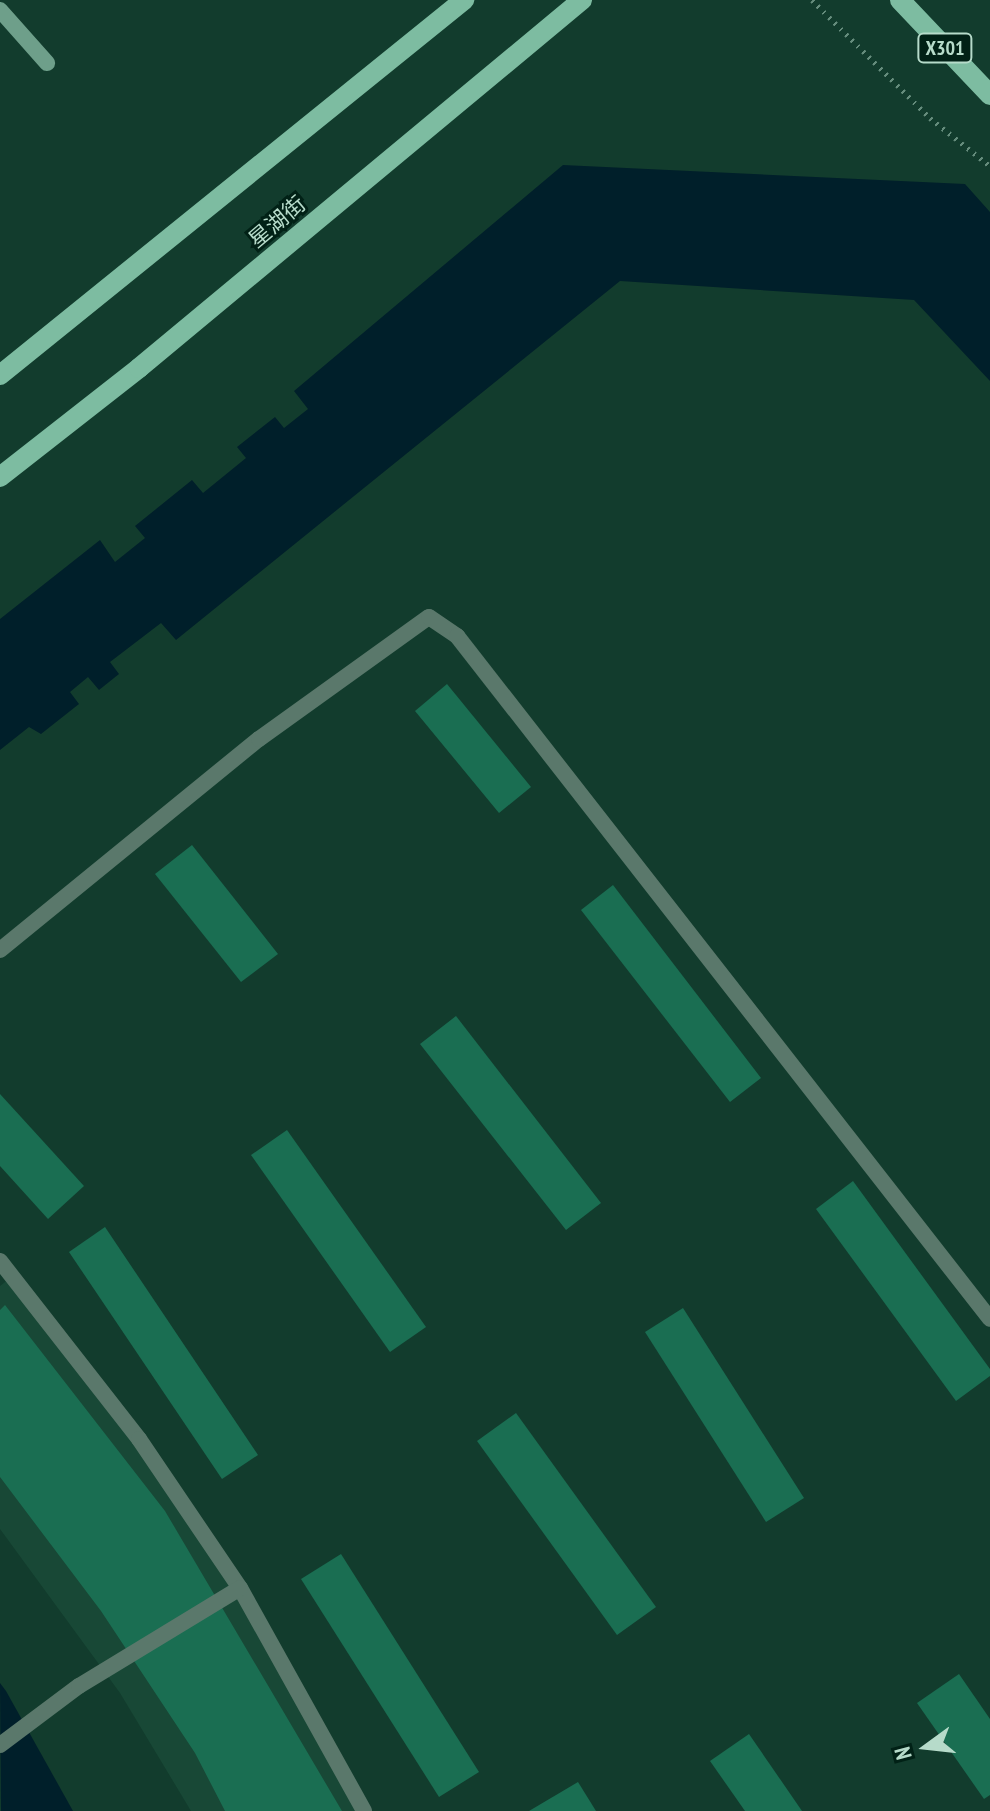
<!DOCTYPE html>
<meta charset="utf-8">
<style>
body{margin:0}
#map{position:relative;width:990px;height:1811px;overflow:hidden;background:#123c2d;font-family:"PT Sans Narrow","Noto Sans SC",sans-serif}
div>[style]{position:absolute}
[style*='--x']{left:calc(var(--x)*1px);top:calc(var(--y)*1px);width:calc(var(--w)*1px);rotate:calc(var(--a)*1deg)}
.built>*{inset:0;background:#184836}
.water>*{inset:0;background:#001f2a}
.building>*{inset:0;background:#1a6e52}
.path>*{height:5px;margin-top:-2.5px;transform-origin:0;background:repeating-linear-gradient(90deg,#658c7c 0 2px,transparent 0 8px)}
.street>*{height:16px;margin:-8px;padding:0 8px;transform-origin:8px;border-radius:8px;background:#5a786b}
.secondary>*{height:16px;margin:-8px;padding:0 8px;transform-origin:8px;border-radius:8px;background:#6e9f8a}
.primary>*{height:20px;margin:-10px;padding:0 10px;transform-origin:10px;border-radius:10px;background:#7dbca1}
span{translate:-50% -50%;white-space:nowrap;text-align:center;line-height:1.15;-webkit-text-stroke:6px #012116;paint-order:stroke}
.shield-label span{padding:2px 6px;background:#012116;border:2px solid;border-radius:6px;-webkit-text-stroke-width:0}
.shield-label{font-size:20px;color:#b6dbca;font-weight:700}
.street-label{font-size:22px;color:#b6dbca}
.north{position:absolute;left:886px;top:1707px;width:80px;height:80px;-webkit-text-stroke:6px #012116;paint-order:stroke;rotate:255deg;font-size:22px;font-weight:700;line-height:32px;text-align:center;color:#b6dbca}
.north::after{content:'';display:block;margin:auto;width:28px;height:36px;background:#b6dbca;clip-path:polygon(50% 0,100% 100%,50% 72%,0 100%)}
</style>
<div id="map">
<div class="built">
<div style="clip-path:polygon(9px 1279px,139px 1439px,240px 1588px,365px 1811px,191px 1811px,120px 1693px,0 1529px,0 1286px)"></div>
</div>
<div class="water">
<div style="clip-path:polygon(563px 165px,965px 184px,990px 212px,990px 381px,914px 300px,620px 281px,176px 640px,161px 623px,110px 662px,119px 674px,99px 690px,88px 677px,70px 692px,79px 704px,41px 734px,29px 727px,0 750px,0 619px,100px 540px,115px 562px,145px 538px,135px 526px,192px 480px,203px 493px,246px 458px,237px 447px,275px 417px,284px 428px,308px 409px,294px 391px)"></div>
<div style="clip-path:polygon(0 1683px,6px 1691px,73px 1811px,1px 1811px)"></div>
</div>
<div class="building">
<div style="clip-path:polygon(447px 684px,531px 787px,499px 813px,415px 711px)"></div>
<div style="clip-path:polygon(192px 845px,278px 954px,241px 982px,155px 874px)"></div>
<div style="clip-path:polygon(613px 885px,761px 1078px,730px 1102px,581px 910px)"></div>
<div style="clip-path:polygon(456px 1016px,601px 1203px,566px 1230px,420px 1044px)"></div>
<div style="clip-path:polygon(0 1094px,84px 1186px,48px 1219px,0 1166px)"></div>
<div style="clip-path:polygon(287px 1130px,426px 1327px,390px 1352px,251px 1155px)"></div>
<div style="clip-path:polygon(853px 1181px,990px 1369px,990px 1376px,956px 1401px,816px 1209px)"></div>
<div style="clip-path:polygon(105px 1227px,258px 1455px,222px 1479px,69px 1252px)"></div>
<div style="clip-path:polygon(5px 1305px,165px 1511px,342px 1811px,225px 1811px,195px 1753px,101px 1611px,0 1477px,0 1310px)"></div>
<div style="clip-path:polygon(683px 1308px,804px 1498px,766px 1522px,645px 1332px)"></div>
<div style="clip-path:polygon(516px 1413px,656px 1607px,617px 1635px,477px 1441px)"></div>
<div style="clip-path:polygon(341px 1554px,479px 1772px,439px 1797px,301px 1579px)"></div>
<div style="clip-path:polygon(959px 1674px,990px 1719px,990px 1795px,984px 1799px,917px 1703px)"></div>
<div style="clip-path:polygon(749px 1734px,802px 1811px,745px 1811px,710px 1761px)"></div>
<div style="clip-path:polygon(578px 1782px,596px 1811px,529px 1811px)"></div>
</div>
<div class="path">
<div style="--x:812;--y:0;--w:167;--a:45"></div>
<div style="--x:930;--y:118;--w:77;--a:38.7"></div>
</div>
<div class="street">
<div style="--x:0;--y:950;--w:334;--a:-39.2"></div>
<div style="--x:259;--y:739;--w:209;--a:-35.7"></div>
<div style="--x:429;--y:617;--w:34;--a:34"></div>
<div style="--x:457;--y:636;--w:866;--a:52.03"></div>
<div style="--x:0;--y:1261;--w:226;--a:52"></div>
<div style="--x:139;--y:1439;--w:180;--a:55.9"></div>
<div style="--x:240;--y:1588;--w:255;--a:60.9"></div>
<div style="--x:0;--y:1745;--w:99;--a:-36.8"></div>
<div style="--x:79;--y:1686;--w:188;--a:-31.3"></div>
</div>
<div class="secondary">
<div style="--x:0;--y:10;--w:71;--a:48.4"></div>
</div>
<div class="primary">
<div style="--x:900;--y:0;--w:131;--a:46.5"></div>
<div style="--x:0;--y:375;--w:597;--a:-38.94"></div>
<div style="--x:0;--y:477;--w:177;--a:-38.1"></div>
<div style="--x:139;--y:368;--w:576;--a:-39.72"></div>
</div>
<div class="shield-label">
<span style="left:945px;top:48px">X301</span>
</div>
<div class="street-label">
<span style="left:277px;top:222px;rotate:-40deg">星湖街</span>
</div>
<div class="north">N</div>
</div>
